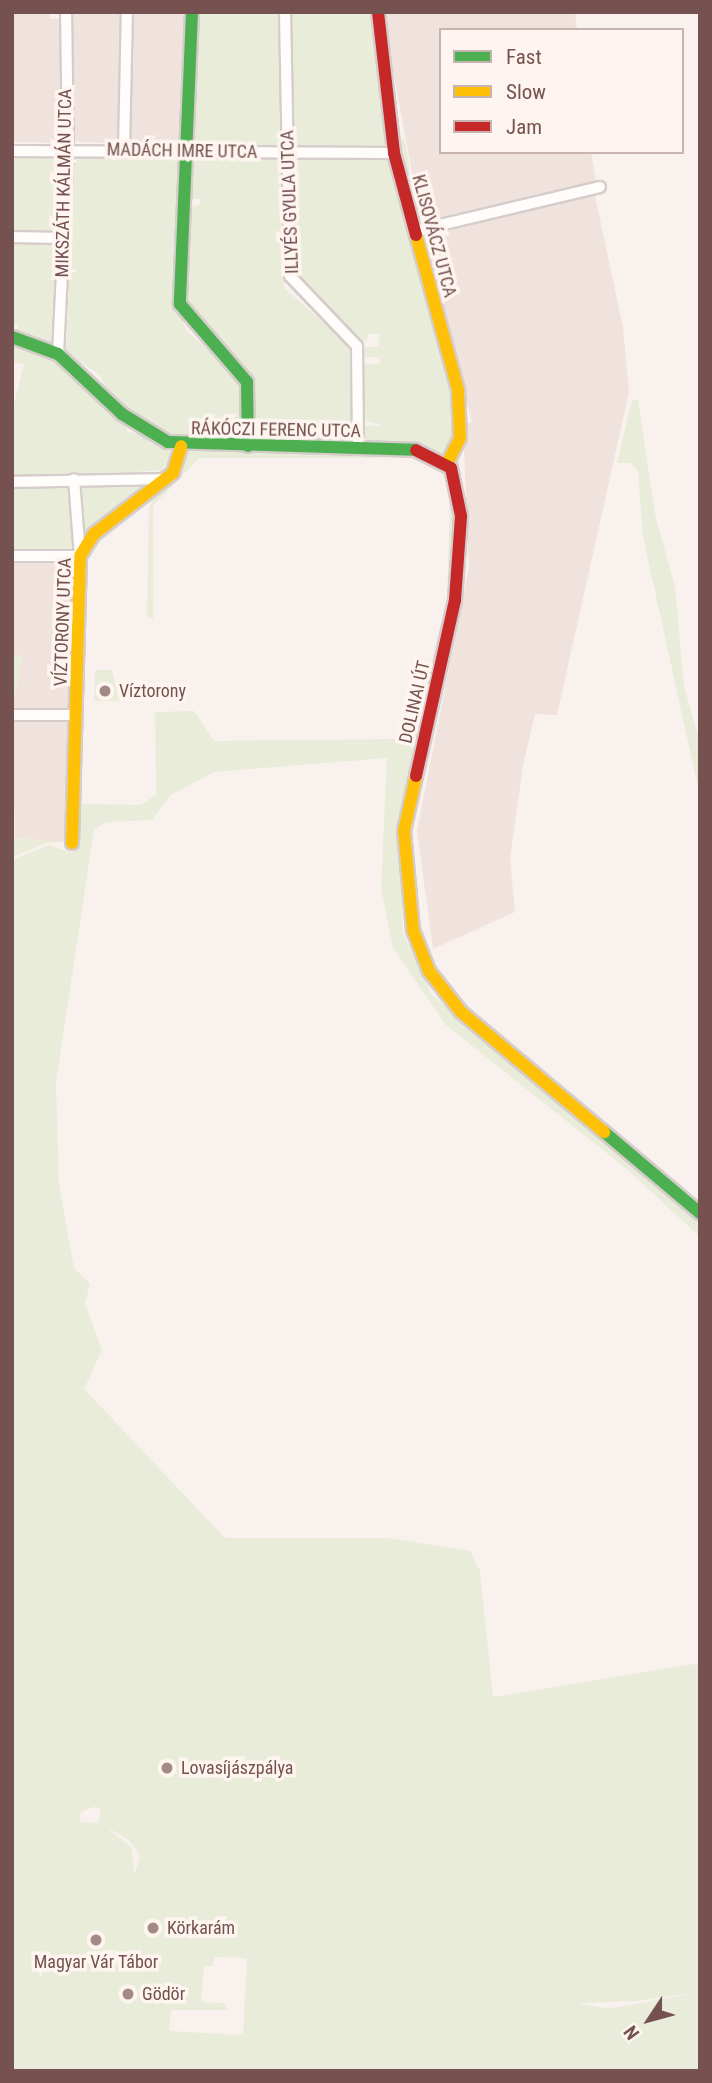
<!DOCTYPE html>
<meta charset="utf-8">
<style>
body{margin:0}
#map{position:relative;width:712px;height:2083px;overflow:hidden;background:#f8f1ee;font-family:"Roboto Condensed",sans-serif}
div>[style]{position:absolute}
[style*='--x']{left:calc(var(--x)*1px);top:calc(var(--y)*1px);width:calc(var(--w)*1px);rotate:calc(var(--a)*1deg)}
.residential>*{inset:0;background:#f0e2dd}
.green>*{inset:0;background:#eaecda}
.stream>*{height:2.5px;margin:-1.25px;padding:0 1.25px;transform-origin:1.25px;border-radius:1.25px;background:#d1e8e4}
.roads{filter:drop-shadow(2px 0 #d6cdcb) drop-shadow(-2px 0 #d6cdcb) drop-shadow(0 2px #d6cdcb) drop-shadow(0 -2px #d6cdcb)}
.street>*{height:10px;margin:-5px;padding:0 5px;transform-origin:5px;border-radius:5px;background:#fefdfc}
.fast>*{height:12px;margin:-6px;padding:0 6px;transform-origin:6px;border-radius:6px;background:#4caf50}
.slow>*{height:12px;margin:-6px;padding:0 6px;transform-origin:6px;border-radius:6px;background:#ffc107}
.jam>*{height:12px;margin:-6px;padding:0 6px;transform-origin:6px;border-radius:6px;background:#c62828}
.dots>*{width:19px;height:19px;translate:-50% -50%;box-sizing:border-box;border:4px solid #fef5f1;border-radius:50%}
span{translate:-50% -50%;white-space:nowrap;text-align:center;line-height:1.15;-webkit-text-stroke:7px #fef5f1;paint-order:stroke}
.street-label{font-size:18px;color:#755250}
.poi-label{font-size:18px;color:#755250}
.left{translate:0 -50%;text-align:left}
.frame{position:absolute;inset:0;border:14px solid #755250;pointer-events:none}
.legend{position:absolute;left:439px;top:28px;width:245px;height:126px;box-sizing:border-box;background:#fef5f1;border:2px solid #c7b4b1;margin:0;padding:9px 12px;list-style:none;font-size:21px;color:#755250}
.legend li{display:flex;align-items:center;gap:14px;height:35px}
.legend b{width:35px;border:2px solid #c7b4b1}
.north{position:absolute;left:614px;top:1985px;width:70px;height:70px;-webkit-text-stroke:5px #fef5f1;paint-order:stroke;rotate:234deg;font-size:19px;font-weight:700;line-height:28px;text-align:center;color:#755250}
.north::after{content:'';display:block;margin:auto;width:24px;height:32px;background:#755250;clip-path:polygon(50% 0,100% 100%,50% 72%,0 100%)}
</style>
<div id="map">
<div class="residential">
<div style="clip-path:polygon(12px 12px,50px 12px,50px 19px,60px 19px,62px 143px,12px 142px)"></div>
<div style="clip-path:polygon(70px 12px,123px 12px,121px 144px,70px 141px)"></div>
<div style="clip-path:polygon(129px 12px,185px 12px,179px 144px,129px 145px)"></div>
<div style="clip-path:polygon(382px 12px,575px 12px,577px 30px,441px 30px,441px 152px,591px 152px,596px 182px,422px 226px)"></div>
<div style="clip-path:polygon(594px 191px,623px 327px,629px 392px,557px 715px,535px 714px,523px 765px,510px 859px,515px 912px,433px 949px,417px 831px,469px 567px,464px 449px,466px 424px,472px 422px,425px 233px)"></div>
<div style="clip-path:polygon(12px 559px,72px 559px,77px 630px,69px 712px,12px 712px)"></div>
<div style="clip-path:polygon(12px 719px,70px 720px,65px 842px,15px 838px)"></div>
</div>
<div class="green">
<div style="clip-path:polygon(196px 12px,282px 12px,281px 149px,190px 148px)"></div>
<div style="clip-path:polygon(289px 12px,376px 12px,388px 148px,292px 147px)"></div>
<div style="clip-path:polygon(404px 138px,408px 158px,412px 191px,402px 176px,399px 141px)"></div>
<div style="clip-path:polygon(12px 154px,61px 158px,56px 234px,12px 234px)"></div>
<div style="clip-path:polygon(75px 155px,178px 157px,172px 292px,186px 330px,243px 382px,243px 439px,164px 435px,117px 404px,121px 400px,111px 399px,99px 374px,66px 354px)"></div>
<div style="clip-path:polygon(186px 156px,283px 157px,284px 288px,354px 349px,352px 443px,253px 441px,253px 377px,184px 308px,189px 206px,200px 205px,200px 199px,185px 199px)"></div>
<div style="clip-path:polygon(296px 156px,391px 158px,455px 409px,454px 444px,447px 454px,361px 442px,362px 426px,382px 425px,361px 419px,362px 365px,380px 363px,379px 357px,362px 357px,362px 347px,379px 347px,379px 334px,368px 334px,367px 342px,354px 337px,292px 270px,297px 267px)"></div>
<div style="clip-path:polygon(12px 241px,59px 245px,53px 345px,17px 333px,18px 323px,12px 329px)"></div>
<div style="clip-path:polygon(12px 342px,47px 357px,46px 351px,104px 401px,102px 408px,106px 404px,128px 423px,127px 431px,169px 446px,170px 461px,161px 469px,167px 470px,12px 479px,12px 412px,24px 364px,12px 362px)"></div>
<div style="clip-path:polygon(632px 400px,638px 400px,655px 514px,675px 587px,684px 687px,700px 742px,700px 796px,643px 537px,638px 471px,631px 463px,617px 463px)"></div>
<div style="clip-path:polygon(evenodd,185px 450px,414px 453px,445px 467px,457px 511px,453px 597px,399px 822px,403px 933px,432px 995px,700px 1217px,700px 1237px,628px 1170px,446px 1025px,393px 948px,381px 887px,387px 758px,214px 772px,171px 795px,152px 820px,106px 822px,94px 830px,56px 1082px,59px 1184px,74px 1268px,90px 1284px,85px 1303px,102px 1350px,84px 1389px,225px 1538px,388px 1538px,470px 1551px,480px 1571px,493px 1697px,700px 1663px,700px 2071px,12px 2071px,12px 860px,49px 845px,72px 853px,79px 804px,141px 805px,156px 795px,155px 712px,194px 711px,214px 741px,398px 739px,407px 714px,420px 714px,447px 598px,450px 500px,444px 475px,432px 465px,413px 458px,199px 458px,153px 506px,153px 620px,147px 616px,149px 511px,154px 494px,88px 553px,86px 613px,85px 564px,89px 543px,153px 490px,185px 450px,94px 1807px,101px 1808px,98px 1823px,80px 1822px,81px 1812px,94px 1807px,185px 450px,106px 1827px,129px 1840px,140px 1856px,134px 1876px,132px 1848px,106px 1827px,185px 450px,215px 1957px,247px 1958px,243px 2035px,169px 2031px,171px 2010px,228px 2010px,223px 2003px,201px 2002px,204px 1967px,213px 1966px,215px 1957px,185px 450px,699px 1992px,608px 2009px,578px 2003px,637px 2001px,699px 1992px)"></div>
<div style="clip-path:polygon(72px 481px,67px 493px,76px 553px,12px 554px,12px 484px)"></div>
<div style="clip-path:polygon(150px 483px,84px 541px,76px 484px)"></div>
<div style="clip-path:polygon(12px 655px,23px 655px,12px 712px)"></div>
<div style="clip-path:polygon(95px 670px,112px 670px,119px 701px,94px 701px)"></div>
<div style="clip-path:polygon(12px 794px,15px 838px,68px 842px,47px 843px,12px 857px)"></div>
</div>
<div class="stream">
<div style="--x:297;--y:158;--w:25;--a:-2"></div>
<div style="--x:376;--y:158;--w:13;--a:4"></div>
<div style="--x:137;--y:432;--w:12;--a:35"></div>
</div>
<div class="roads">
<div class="street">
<div style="--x:285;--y:12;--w:264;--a:88.9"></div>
<div style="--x:290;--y:276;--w:97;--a:46.3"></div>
<div style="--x:357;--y:346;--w:102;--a:89.4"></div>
<div style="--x:124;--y:150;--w:138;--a:-88.8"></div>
<div style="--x:12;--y:151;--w:382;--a:0.3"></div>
<div style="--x:415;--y:231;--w:190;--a:-13.4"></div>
<div style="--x:12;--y:237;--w:50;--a:1.1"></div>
<div style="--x:58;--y:354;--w:203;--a:-87.2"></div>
<div style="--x:68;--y:151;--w:139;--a:-90.8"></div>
<div style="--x:12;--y:482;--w:151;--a:-1.1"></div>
<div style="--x:12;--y:556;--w:68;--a:0"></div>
<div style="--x:80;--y:556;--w:77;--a:-94.5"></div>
<div style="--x:12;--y:715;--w:64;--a:0"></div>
</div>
<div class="fast">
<div style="--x:192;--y:12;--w:292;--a:92.4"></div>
<div style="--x:180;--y:304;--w:103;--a:49.3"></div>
<div style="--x:247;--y:382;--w:64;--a:89.1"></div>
<div style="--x:12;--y:337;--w:49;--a:20.3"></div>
<div style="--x:58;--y:354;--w:88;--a:43.2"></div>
<div style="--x:122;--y:414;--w:54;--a:31.3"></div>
<div style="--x:168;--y:442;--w:248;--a:1.8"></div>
<div style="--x:604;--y:1132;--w:126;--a:40.2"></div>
</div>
<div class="slow">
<div style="--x:416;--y:235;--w:161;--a:74.8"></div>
<div style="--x:458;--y:390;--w:48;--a:87.6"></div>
<div style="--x:460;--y:438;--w:28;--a:117"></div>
<div style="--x:416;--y:776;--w:56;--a:102.3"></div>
<div style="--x:404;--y:831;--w:99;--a:84.8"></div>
<div style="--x:413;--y:930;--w:44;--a:68.7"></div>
<div style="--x:429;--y:971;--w:52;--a:52"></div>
<div style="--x:461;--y:1012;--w:187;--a:40"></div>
<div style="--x:72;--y:843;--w:287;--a:-88.4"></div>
<div style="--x:80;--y:556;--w:26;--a:-58"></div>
<div style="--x:94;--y:534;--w:100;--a:-37.7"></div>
<div style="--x:173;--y:473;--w:28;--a:-73"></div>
</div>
<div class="jam">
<div style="--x:378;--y:12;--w:142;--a:83.5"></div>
<div style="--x:394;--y:153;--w:85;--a:75"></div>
<div style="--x:416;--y:776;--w:180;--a:-77.5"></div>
<div style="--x:455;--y:600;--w:84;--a:-85.9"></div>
<div style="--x:461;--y:516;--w:49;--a:-101.8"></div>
<div style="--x:451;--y:468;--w:39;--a:-153"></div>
</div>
</div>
<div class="dots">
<div style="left:105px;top:691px;background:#a38a87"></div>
<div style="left:167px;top:1768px;background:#a38a87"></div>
<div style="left:153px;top:1928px;background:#a38a87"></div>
<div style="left:96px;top:1940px;background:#a38a87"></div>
<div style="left:128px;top:1994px;background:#a38a87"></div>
</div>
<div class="street-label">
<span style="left:182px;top:151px;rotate:1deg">MADÁCH IMRE UTCA</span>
<span style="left:64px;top:183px;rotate:-89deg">MIKSZÁTH KÁLMÁN UTCA</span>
<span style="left:290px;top:202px;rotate:-92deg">ILLYÉS GYULA UTCA</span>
<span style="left:434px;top:236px;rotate:75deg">KLISOVÁCZ UTCA</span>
<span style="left:276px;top:430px;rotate:1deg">RÁKÓCZI FERENC UTCA</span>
<span style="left:63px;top:622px;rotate:-88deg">VÍZTORONY UTCA</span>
<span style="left:415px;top:702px;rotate:-77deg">DOLINAI ÚT</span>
</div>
<div class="poi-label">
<span class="left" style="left:119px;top:691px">Víztorony</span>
<span class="left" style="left:181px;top:1768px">Lovasíjászpálya</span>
<span class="left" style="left:167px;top:1928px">Körkarám</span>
<span style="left:96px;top:1962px">Magyar Vár Tábor</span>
<span class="left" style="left:142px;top:1994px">Gödör</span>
</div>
<div class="frame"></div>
<ul class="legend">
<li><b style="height:9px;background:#4caf50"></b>Fast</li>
<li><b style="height:9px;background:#ffc107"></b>Slow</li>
<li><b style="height:9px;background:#c62828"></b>Jam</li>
</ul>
<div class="north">N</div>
</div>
